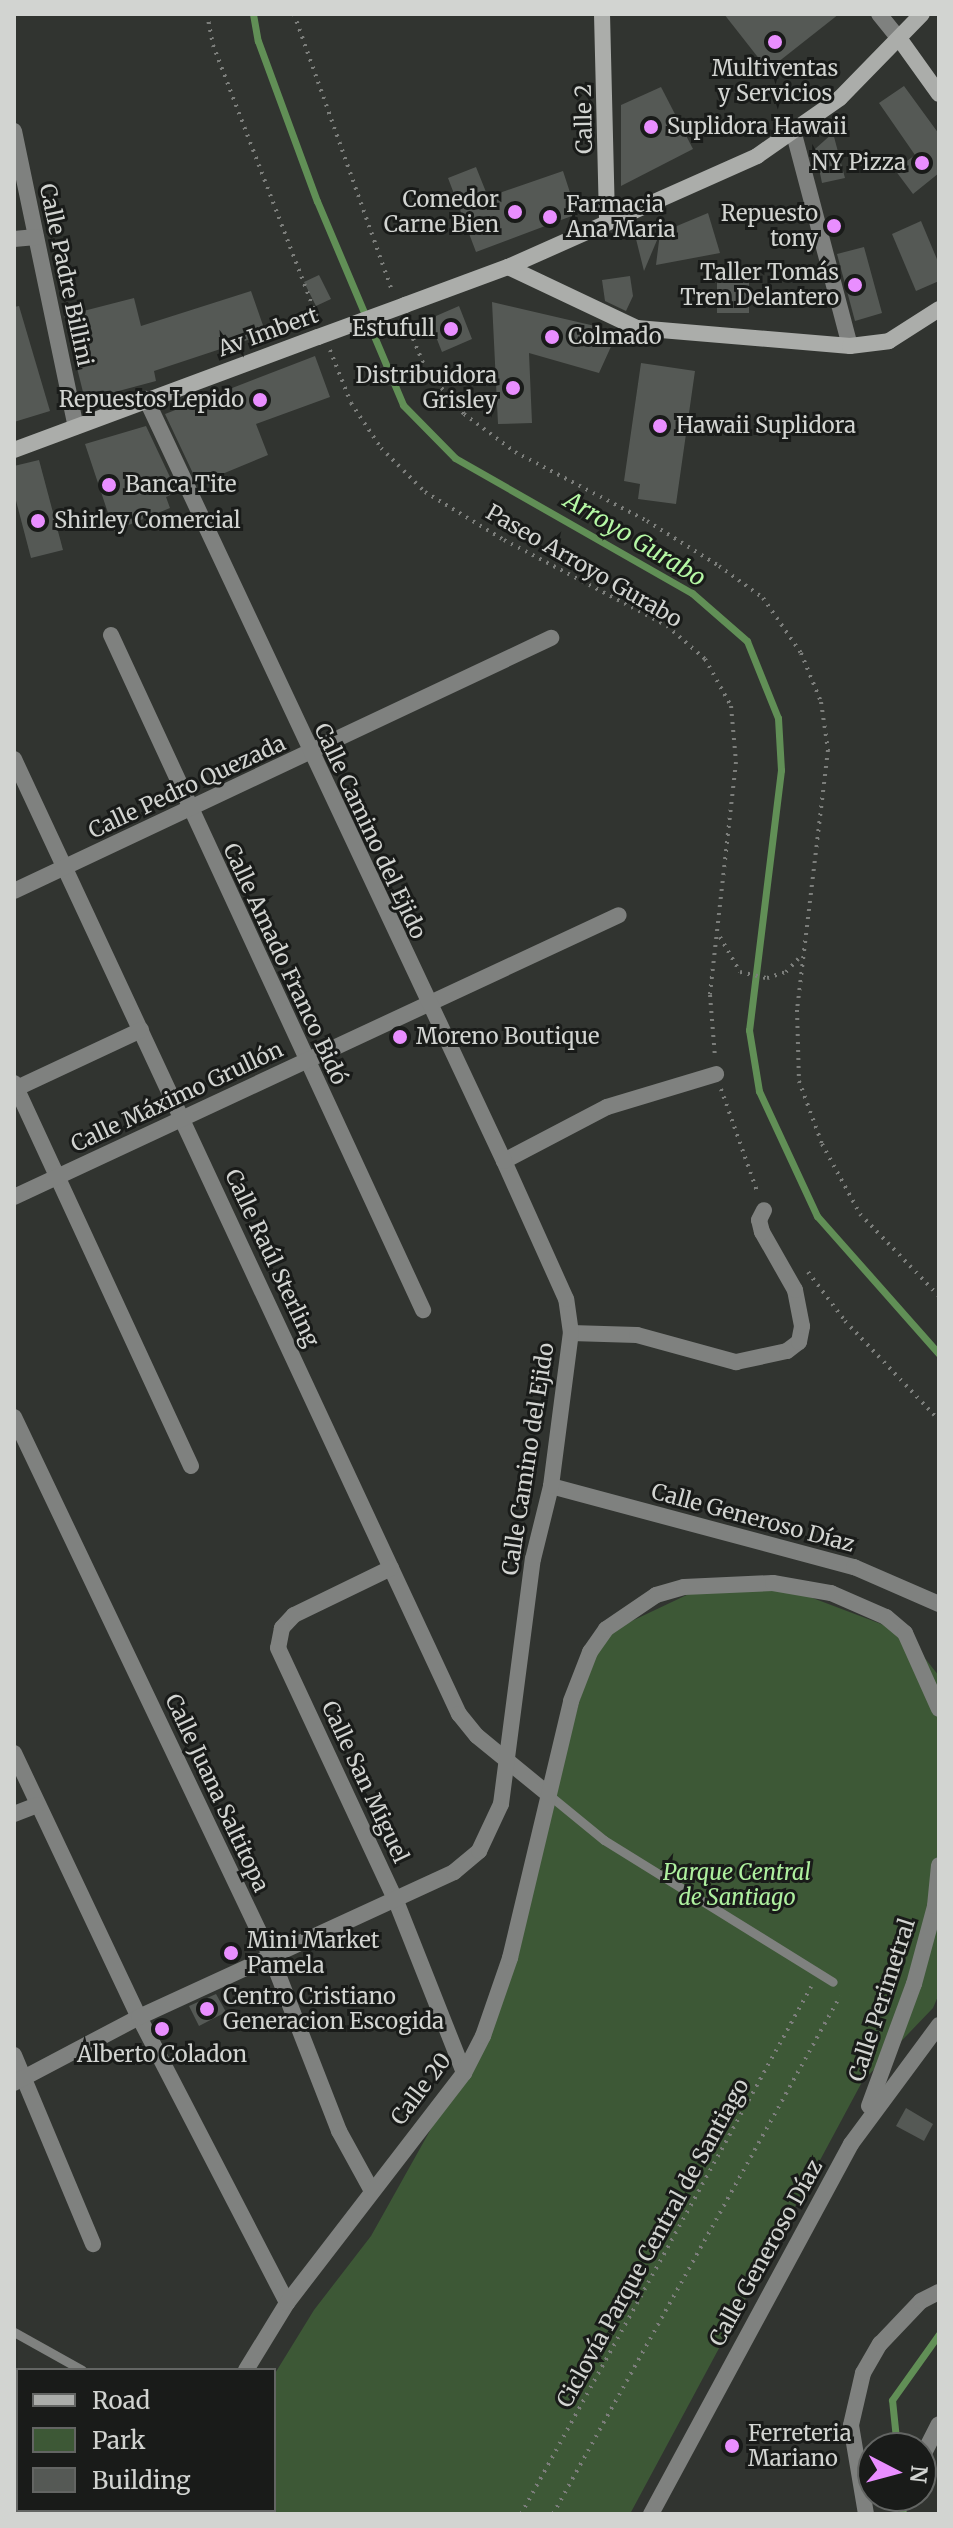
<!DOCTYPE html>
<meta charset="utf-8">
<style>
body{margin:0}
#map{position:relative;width:953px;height:2528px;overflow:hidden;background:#313430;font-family:Merriweather,serif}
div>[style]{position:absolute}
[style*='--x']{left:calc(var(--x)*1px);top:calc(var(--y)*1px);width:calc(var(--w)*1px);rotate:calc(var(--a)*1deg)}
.green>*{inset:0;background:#3d5836}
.stream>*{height:7px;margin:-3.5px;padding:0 3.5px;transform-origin:3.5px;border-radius:3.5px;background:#618f56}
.building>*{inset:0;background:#555955}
.path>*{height:4px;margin-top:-2px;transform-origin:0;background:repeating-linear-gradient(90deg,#7c7e7b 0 2px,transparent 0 8px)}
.lane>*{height:9px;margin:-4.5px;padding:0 4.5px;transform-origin:4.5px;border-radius:4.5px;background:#7f817f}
.street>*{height:16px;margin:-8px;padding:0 8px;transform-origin:8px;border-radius:8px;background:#7f817f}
.secondary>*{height:16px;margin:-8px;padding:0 8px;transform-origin:8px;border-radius:8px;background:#abadaa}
.secondary-bridge>*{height:16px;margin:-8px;padding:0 8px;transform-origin:8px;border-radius:8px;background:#abadaa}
.dots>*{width:22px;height:22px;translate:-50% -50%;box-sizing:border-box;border:4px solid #191b19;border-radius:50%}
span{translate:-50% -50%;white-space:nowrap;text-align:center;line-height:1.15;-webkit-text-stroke:6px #191b19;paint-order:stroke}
.poi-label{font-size:22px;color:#d2d4d1}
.left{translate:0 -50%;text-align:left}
.right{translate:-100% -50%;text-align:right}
.street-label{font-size:22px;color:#d2d4d1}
.park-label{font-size:22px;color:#aef09f;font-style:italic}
.water-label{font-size:24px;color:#b5f8a5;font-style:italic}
.frame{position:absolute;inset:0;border:16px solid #d2d4d1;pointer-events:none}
.legend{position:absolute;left:16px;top:2368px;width:260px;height:144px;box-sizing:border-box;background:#191b19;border:2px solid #636563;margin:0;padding:10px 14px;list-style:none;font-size:24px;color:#d2d4d1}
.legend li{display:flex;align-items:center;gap:16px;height:40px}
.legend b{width:40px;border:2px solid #636563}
.north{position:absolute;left:857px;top:2432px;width:80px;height:80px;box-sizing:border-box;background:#191b19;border:2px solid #636563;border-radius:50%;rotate:96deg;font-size:22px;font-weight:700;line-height:32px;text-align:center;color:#d2d4d1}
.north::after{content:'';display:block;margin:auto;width:28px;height:36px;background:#e98eff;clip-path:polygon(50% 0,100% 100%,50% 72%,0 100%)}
</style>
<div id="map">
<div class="green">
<div style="clip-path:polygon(712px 1583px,773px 1583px,905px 1633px,939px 1676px,939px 1994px,933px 2008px,862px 2082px,630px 2514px,191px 2514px,274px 2510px,274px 2375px,314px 2310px,371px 2236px,483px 2036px,598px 1637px)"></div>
</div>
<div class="stream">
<div style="--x:253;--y:14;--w:27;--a:80"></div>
<div style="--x:258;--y:41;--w:171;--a:69.8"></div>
<div style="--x:317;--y:201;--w:221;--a:67.1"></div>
<div style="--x:403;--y:405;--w:74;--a:45.5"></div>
<div style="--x:455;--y:458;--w:273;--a:29.7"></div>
<div style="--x:692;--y:593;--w:73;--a:41.1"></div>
<div style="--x:747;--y:641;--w:83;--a:68.1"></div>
<div style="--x:778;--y:718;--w:52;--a:86.7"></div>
<div style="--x:781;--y:770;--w:262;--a:97"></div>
<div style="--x:749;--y:1030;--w:62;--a:80.7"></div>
<div style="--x:759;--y:1091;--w:138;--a:65.1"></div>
<div style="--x:817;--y:1216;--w:184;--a:48.5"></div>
<div style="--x:897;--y:2448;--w:48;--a:-95.9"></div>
<div style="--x:892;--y:2400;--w:81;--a:-54.5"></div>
<div style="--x:901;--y:2496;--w:18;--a:84"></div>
</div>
<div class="building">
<div style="clip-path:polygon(724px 14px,839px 14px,768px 70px)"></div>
<div style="clip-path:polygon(904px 86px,939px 134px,939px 173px,913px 194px,895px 170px,915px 155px,879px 103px)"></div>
<div style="clip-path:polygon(661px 87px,693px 149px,621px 186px,621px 105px)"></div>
<div style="clip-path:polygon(833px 133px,845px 178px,822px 183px,815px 149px)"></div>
<div style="clip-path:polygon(476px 167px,488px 197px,563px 171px,577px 214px,476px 252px,448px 178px)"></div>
<div style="clip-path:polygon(708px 213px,720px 253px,656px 265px,660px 233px)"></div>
<div style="clip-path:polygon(921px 221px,939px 264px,939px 281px,916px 291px,892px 234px)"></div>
<div style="clip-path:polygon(660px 233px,644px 271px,636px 239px)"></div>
<div style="clip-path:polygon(864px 247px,882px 313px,855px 321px,837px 254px)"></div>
<div style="clip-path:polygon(319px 275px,331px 299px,316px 306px,304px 282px)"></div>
<div style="clip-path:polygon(717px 275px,749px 276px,749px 313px,717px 313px)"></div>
<div style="clip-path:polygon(630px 276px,633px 296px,626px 311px,605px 301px,602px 280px)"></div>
<div style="clip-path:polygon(251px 291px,266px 334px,154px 371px,156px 381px,85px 400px,64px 316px,134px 298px,141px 326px)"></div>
<div style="clip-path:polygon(492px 302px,595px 326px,614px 340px,599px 373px,529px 353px,532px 423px,498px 424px)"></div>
<div style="clip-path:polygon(19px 306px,50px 411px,14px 422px,14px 307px)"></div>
<div style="clip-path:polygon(459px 306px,472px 339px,442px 352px,429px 319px)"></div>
<div style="clip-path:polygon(315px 356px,330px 397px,256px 424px,268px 455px,198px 484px,165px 414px)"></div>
<div style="clip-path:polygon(641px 363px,695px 371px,676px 504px,638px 499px,640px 484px,624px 481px)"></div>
<div style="clip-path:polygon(146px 426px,177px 492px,166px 497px,170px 508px,114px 531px,85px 444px)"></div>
<div style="clip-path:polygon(39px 460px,63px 550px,31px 558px,14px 493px,14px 466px)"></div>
<div style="clip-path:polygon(216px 1994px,226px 2012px,199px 2026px,189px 2006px)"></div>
<div style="clip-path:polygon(906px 2108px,933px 2124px,924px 2141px,896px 2126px)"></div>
</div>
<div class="path">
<div style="--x:207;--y:14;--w:32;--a:79"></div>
<div style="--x:213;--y:45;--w:294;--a:69.1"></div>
<div style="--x:294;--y:14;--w:293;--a:70.5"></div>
<div style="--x:407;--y:324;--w:50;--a:67.6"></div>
<div style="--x:426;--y:370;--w:58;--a:49.2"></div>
<div style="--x:464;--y:414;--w:64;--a:36.7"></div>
<div style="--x:515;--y:452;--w:149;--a:27.6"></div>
<div style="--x:647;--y:521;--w:85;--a:32"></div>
<div style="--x:719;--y:566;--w:54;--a:36"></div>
<div style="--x:763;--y:598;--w:67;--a:55.4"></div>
<div style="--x:801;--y:653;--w:53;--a:67.8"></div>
<div style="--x:821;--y:702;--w:49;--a:81.7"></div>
<div style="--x:828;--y:750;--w:262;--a:96.8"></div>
<div style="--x:797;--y:1010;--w:71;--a:88.4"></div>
<div style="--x:799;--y:1081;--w:67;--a:69.9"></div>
<div style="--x:822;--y:1144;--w:80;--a:61.5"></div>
<div style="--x:860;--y:1214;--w:114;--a:46.1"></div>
<div style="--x:330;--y:350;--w:57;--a:68.4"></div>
<div style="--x:351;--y:403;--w:54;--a:56.3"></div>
<div style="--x:381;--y:448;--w:62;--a:45"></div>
<div style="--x:425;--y:492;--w:92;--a:31.3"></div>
<div style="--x:504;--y:540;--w:184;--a:27.8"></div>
<div style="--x:667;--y:626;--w:50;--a:41"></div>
<div style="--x:705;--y:659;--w:54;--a:61"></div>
<div style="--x:731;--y:706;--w:56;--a:84.9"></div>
<div style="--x:736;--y:762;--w:234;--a:96.4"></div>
<div style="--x:710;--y:995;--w:62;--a:85.4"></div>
<div style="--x:720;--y:937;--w:40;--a:60.3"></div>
<div style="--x:740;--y:972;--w:28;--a:13"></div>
<div style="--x:767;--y:978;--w:20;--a:-18"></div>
<div style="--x:786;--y:972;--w:22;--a:-47"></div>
<div style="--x:721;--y:1089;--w:111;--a:70.6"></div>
<div style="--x:808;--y:1272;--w:61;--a:52.9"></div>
<div style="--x:845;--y:1321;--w:137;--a:46.5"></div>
<div style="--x:521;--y:2514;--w:602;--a:-61.18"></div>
<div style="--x:553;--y:2514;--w:592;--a:-61.01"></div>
</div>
<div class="lane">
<div style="--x:549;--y:1795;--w:71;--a:39.3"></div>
<div style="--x:604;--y:1840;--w:269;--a:31.8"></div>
<div style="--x:14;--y:2332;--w:78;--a:29.2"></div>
</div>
<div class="street">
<div style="--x:879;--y:14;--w:35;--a:51"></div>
<div style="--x:14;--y:131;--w:302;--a:78.2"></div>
<div style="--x:794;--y:134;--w:219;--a:75.2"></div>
<div style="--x:14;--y:239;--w:22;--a:-5"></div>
<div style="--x:111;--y:635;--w:744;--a:65.19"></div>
<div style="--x:14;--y:759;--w:1054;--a:65.02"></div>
<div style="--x:459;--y:1714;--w:28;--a:51"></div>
<div style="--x:477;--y:1736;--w:93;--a:39.3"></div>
<div style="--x:14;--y:891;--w:594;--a:-25.23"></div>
<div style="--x:14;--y:1083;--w:422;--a:65.2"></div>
<div style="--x:17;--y:1088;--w:137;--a:-25.1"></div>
<div style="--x:504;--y:1161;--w:116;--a:-27.7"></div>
<div style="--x:607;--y:1107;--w:114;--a:-16.8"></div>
<div style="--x:14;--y:1197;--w:667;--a:-24.99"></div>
<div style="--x:571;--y:1333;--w:66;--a:1.7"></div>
<div style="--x:637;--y:1335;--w:103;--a:15.3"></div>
<div style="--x:736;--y:1362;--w:52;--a:-12.2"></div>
<div style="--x:787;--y:1351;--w:15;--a:-37"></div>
<div style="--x:799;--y:1342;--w:16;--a:-79"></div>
<div style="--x:802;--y:1326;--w:37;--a:-101"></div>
<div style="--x:795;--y:1290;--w:67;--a:-119.6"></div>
<div style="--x:762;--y:1232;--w:12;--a:-104"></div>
<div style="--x:759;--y:1220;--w:11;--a:-63"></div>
<div style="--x:14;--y:1417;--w:600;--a:64.54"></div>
<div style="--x:272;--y:1959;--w:185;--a:68.7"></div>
<div style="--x:339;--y:2131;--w:68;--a:61.2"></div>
<div style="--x:551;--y:1486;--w:314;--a:15"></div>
<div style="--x:854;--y:1567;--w:93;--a:23.5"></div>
<div style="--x:391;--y:1568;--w:108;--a:154.1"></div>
<div style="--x:294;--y:1615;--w:18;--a:133"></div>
<div style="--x:282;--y:1628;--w:20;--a:101"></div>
<div style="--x:278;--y:1648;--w:279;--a:65"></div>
<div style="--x:396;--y:1901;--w:185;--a:68.4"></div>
<div style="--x:14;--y:1753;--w:292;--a:64.7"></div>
<div style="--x:139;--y:2017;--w:322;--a:62.6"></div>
<div style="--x:14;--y:1814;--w:25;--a:-21"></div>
<div style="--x:14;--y:2055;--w:205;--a:67.3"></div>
<div style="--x:14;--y:2083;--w:141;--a:-27.8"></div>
<div style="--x:139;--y:2017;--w:347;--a:-24.7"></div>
<div style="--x:454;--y:1872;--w:33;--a:-40"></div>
<div style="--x:479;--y:1851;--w:52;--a:-64.9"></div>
<div style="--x:501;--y:1804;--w:247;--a:-82.6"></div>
<div style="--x:533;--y:1559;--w:75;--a:-76.1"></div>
<div style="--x:551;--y:1486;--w:154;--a:-82.6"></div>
<div style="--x:571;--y:1333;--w:34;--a:-98"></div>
<div style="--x:566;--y:1299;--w:151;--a:-114.2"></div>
<div style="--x:504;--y:1161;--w:842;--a:-115.16"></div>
<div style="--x:869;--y:2106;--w:130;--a:-69.8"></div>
<div style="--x:914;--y:1984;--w:81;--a:-74.9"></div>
<div style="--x:935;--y:1906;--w:41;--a:-84.4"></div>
<div style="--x:246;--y:2370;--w:79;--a:-58.5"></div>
<div style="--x:287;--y:2303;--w:290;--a:-52.4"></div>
<div style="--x:464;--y:2073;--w:42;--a:-62.8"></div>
<div style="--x:483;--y:2036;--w:83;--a:-70.9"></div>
<div style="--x:510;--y:1958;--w:264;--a:-76.6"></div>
<div style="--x:571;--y:1701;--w:53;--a:-68.8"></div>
<div style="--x:590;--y:1652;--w:28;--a:-55"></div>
<div style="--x:606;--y:1629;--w:60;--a:-34.2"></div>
<div style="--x:656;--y:1595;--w:29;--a:-16"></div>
<div style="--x:684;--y:1587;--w:89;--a:-2.6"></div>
<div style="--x:773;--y:1583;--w:59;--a:9.8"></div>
<div style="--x:831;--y:1593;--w:60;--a:23.6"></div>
<div style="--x:886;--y:1617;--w:25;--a:40"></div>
<div style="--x:905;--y:1633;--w:83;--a:65.9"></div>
<div style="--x:921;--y:2459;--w:39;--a:-63"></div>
<div style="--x:158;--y:2514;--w:5;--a:-53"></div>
<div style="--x:651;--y:2514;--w:421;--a:-61.6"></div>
<div style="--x:851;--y:2144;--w:148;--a:-53.5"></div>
<div style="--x:866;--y:2514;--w:90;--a:-99.6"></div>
<div style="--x:851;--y:2425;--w:53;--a:-77"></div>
<div style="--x:863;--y:2373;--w:34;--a:-60"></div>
<div style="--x:880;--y:2344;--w:59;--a:-46.4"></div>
<div style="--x:921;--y:2301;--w:20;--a:-27"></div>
</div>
<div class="secondary">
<div style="--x:602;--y:14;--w:209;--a:88.6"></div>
<div style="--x:901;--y:41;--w:65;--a:54.4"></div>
<div style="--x:508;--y:267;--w:143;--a:25.3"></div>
<div style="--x:637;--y:328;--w:214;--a:4.8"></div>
<div style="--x:850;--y:346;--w:39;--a:-7"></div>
<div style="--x:889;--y:341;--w:59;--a:-32.6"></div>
<div style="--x:405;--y:305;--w:110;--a:-20.3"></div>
<div style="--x:508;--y:267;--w:273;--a:-24"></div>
<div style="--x:757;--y:156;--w:101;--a:-34.9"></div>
<div style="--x:840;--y:98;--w:117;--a:-45.7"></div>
<div style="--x:14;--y:450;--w:324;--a:-20.4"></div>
</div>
<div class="secondary-bridge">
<div style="--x:318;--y:337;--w:93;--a:-20.2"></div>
</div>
<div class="dots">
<div style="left:775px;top:42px;background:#e98eff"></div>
<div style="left:651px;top:127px;background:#e98eff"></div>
<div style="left:922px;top:163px;background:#e98eff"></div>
<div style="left:515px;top:212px;background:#e98eff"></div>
<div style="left:550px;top:217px;background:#e98eff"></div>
<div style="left:834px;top:226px;background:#e98eff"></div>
<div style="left:855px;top:285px;background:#e98eff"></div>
<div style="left:451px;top:329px;background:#e98eff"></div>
<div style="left:552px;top:337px;background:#e98eff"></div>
<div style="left:513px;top:388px;background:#e98eff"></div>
<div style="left:260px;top:400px;background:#e98eff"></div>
<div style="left:660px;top:426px;background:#e98eff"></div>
<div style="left:109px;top:485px;background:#e98eff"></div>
<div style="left:38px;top:521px;background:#e98eff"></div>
<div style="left:400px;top:1037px;background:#e98eff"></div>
<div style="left:231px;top:1953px;background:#e98eff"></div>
<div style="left:207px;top:2009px;background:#e98eff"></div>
<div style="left:162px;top:2029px;background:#e98eff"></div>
<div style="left:732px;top:2446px;background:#e98eff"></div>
</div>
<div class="poi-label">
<span style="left:775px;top:81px">Multiventas<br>y Servicios</span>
<span class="left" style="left:667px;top:127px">Suplidora Hawaii</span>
<span class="right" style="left:906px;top:163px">NY Pizza</span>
<span class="right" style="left:499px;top:212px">Comedor<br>Carne Bien</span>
<span class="left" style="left:566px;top:217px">Farmacia<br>Ana Maria</span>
<span class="right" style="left:818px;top:226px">Repuesto<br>tony</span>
<span class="right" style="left:839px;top:285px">Taller Tomás<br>Tren Delantero</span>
<span class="right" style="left:435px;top:329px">Estufull</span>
<span class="left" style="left:568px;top:337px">Colmado</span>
<span class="right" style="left:497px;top:388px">Distribuidora<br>Grisley</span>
<span class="right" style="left:244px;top:400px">Repuestos Lepido</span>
<span class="left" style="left:676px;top:426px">Hawaii Suplidora</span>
<span class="left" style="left:125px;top:485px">Banca Tite</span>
<span class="left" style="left:54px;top:521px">Shirley Comercial</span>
<span class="left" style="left:416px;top:1037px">Moreno Boutique</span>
<span class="left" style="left:247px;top:1953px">Mini Market<br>Pamela</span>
<span class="left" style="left:223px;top:2009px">Centro Cristiano<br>Generacion Escogida</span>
<span style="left:162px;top:2055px">Alberto Coladon</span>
<span class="left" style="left:748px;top:2446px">Ferreteria<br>Mariano</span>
</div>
<div class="street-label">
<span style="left:584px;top:119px;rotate:-91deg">Calle 2</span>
<span style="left:66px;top:275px;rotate:78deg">Calle Padre Billini</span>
<span style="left:268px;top:332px;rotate:-20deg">Av Imbert</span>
<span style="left:584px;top:566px;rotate:30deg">Paseo Arroyo Gurabo</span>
<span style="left:187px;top:787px;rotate:-25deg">Calle Pedro Quezada</span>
<span style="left:370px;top:831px;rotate:65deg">Calle Camino del Ejido</span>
<span style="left:285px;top:964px;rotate:65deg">Calle Amado Franco Bidó</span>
<span style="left:177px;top:1097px;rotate:-25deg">Calle Máximo Grullón</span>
<span style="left:272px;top:1258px;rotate:65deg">Calle Raúl Sterling</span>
<span style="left:528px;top:1459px;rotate:-81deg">Calle Camino del Ejido</span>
<span style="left:753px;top:1518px;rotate:15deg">Calle Generoso Díaz</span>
<span style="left:365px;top:1782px;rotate:65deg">Calle San Miguel</span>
<span style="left:217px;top:1793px;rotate:65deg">Calle Juana Saltitopa</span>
<span style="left:882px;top:2000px;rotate:-72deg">Calle Perimetral</span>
<span style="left:421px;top:2089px;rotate:-53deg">Calle 20</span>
<span style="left:653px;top:2243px;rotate:-61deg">Ciclovía Parque Central de Santiago</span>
<span style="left:766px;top:2253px;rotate:-61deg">Calle Generoso Díaz</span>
</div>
<div class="park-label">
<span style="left:737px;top:1885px">Parque Central<br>de Santiago</span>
</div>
<div class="water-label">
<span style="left:635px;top:539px;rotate:31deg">Arroyo Gurabo</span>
</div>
<div class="frame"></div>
<ul class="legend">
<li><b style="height:10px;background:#abadaa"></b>Road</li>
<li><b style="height:22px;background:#3d5836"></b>Park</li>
<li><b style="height:22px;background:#555955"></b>Building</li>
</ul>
<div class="north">N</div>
</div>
